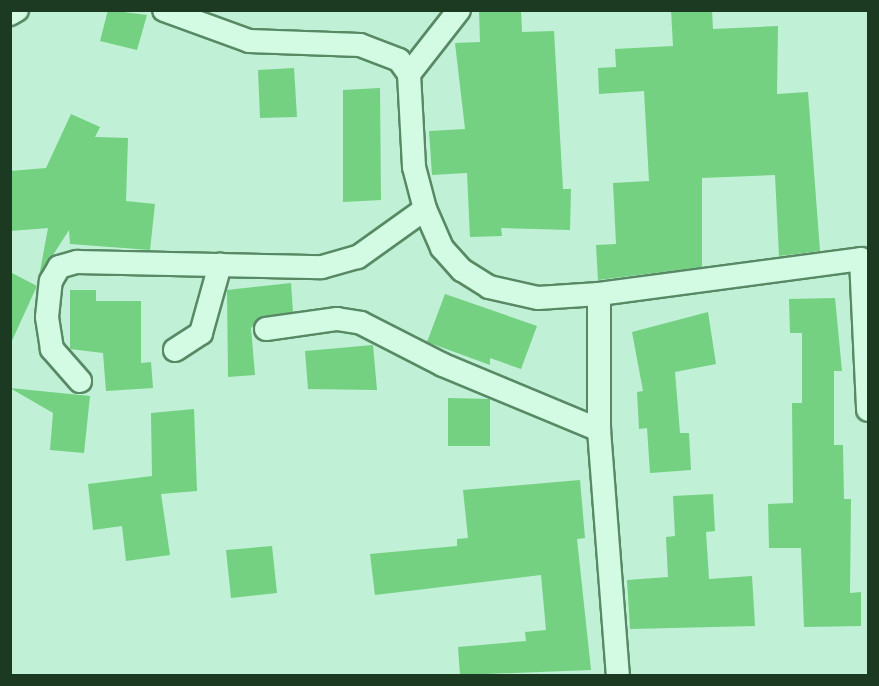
<!DOCTYPE html>
<style>
body{margin:0}
#map{position:relative;width:879px;height:686px;overflow:hidden;background:#c0f0d5;font-family:"Playfair Display",serif}
div>[style]{position:absolute}
[style*='--x']{left:calc(var(--x)*1px);top:calc(var(--y)*1px);width:calc(var(--w)*1px);rotate:calc(var(--a)*1deg)}
.building>*{inset:0;background:#73d181}
.roads{filter:drop-shadow(2px 0 #578a64) drop-shadow(-2px 0 #578a64) drop-shadow(0 2px #578a64) drop-shadow(0 -2px #578a64)}
.street>*{height:22px;margin:-11px;padding:0 11px;transform-origin:11px;border-radius:11px;background:#d3fbe4}
span{translate:-50% -50%;white-space:nowrap;text-align:center;line-height:1.15;-webkit-text-stroke:5px #d0f7e1;paint-order:stroke}
.frame{position:absolute;inset:0;border:12px solid #1c3922;pointer-events:none}
</style>
<div id="map">
<div class="building">
<div style="clip-path:polygon(108px 10px,147px 15px,137px 50px,100px 41px)"></div>
<div style="clip-path:polygon(479px 10px,521px 10px,522px 32px,554px 31px,563px 189px,571px 189px,570px 230px,501px 228px,502px 236px,470px 237px,467px 173px,432px 175px,429px 131px,465px 129px,455px 43px,480px 42px)"></div>
<div style="clip-path:polygon(671px 10px,712px 10px,713px 29px,778px 26px,777px 94px,808px 92px,820px 251px,779px 256px,775px 175px,702px 178px,702px 267px,598px 280px,596px 245px,616px 244px,613px 183px,649px 181px,644px 91px,599px 94px,598px 68px,616px 67px,615px 49px,673px 46px)"></div>
<div style="clip-path:polygon(294px 68px,297px 117px,260px 118px,258px 70px)"></div>
<div style="clip-path:polygon(380px 88px,381px 200px,343px 202px,343px 90px)"></div>
<div style="clip-path:polygon(71px 114px,100px 127px,95px 137px,128px 138px,126px 201px,155px 204px,150px 250px,70px 244px,69px 230px,39px 277px,48px 228px,10px 231px,10px 171px,46px 168px)"></div>
<div style="clip-path:polygon(10px 272px,37px 286px,10px 345px)"></div>
<div style="clip-path:polygon(291px 283px,293px 312px,264px 316px,251px 328px,255px 375px,228px 377px,227px 290px)"></div>
<div style="clip-path:polygon(70px 290px,96px 290px,96px 301px,141px 301px,141px 363px,151px 362px,153px 388px,106px 391px,103px 353px,70px 349px)"></div>
<div style="clip-path:polygon(445px 294px,537px 326px,521px 369px,490px 358px,490px 365px,427px 342px)"></div>
<div style="clip-path:polygon(835px 298px,842px 371px,834px 371px,834px 445px,843px 445px,844px 499px,851px 499px,850px 593px,861px 592px,861px 626px,804px 627px,801px 548px,769px 548px,768px 504px,793px 503px,792px 403px,802px 403px,802px 333px,790px 333px,789px 299px)"></div>
<div style="clip-path:polygon(708px 312px,716px 364px,675px 372px,680px 433px,689px 433px,691px 470px,650px 473px,647px 428px,639px 429px,637px 392px,643px 391px,632px 332px)"></div>
<div style="clip-path:polygon(373px 345px,377px 390px,308px 389px,305px 351px)"></div>
<div style="clip-path:polygon(10px 388px,90px 396px,84px 453px,50px 450px,53px 413px)"></div>
<div style="clip-path:polygon(448px 398px,490px 399px,490px 446px,448px 446px)"></div>
<div style="clip-path:polygon(194px 409px,197px 491px,161px 494px,170px 555px,126px 561px,122px 526px,93px 530px,88px 484px,152px 476px,151px 413px)"></div>
<div style="clip-path:polygon(580px 480px,585px 538px,577px 539px,591px 670px,460px 675px,458px 647px,526px 641px,525px 632px,546px 630px,541px 575px,375px 595px,370px 554px,457px 546px,457px 539px,468px 538px,463px 490px)"></div>
<div style="clip-path:polygon(713px 494px,715px 531px,706px 532px,709px 579px,752px 576px,755px 626px,630px 629px,627px 580px,668px 577px,666px 537px,675px 536px,673px 496px)"></div>
<div style="clip-path:polygon(272px 546px,277px 593px,231px 598px,226px 550px)"></div>
</div>
<div class="roads">
<div class="street">
<div style="--x:164;--y:10;--w:90;--a:20"></div>
<div style="--x:249;--y:41;--w:111;--a:2.1"></div>
<div style="--x:360;--y:45;--w:42;--a:21"></div>
<div style="--x:399;--y:60;--w:17;--a:54"></div>
<div style="--x:409;--y:74;--w:93;--a:86.9"></div>
<div style="--x:414;--y:167;--w:43;--a:75.3"></div>
<div style="--x:425;--y:209;--w:43;--a:66.4"></div>
<div style="--x:442;--y:248;--w:30;--a:48"></div>
<div style="--x:462;--y:270;--w:32;--a:32"></div>
<div style="--x:489;--y:287;--w:50;--a:12.7"></div>
<div style="--x:538;--y:298;--w:61;--a:-3.8"></div>
<div style="--x:599;--y:294;--w:264;--a:-7.6"></div>
<div style="--x:861;--y:259;--w:151;--a:87.3"></div>
<div style="--x:10;--y:14;--w:8;--a:-30"></div>
<div style="--x:409;--y:74;--w:81;--a:-52"></div>
<div style="--x:599;--y:294;--w:136;--a:90"></div>
<div style="--x:599;--y:430;--w:247;--a:85.6"></div>
<div style="--x:266;--y:329;--w:72;--a:-8"></div>
<div style="--x:337;--y:319;--w:24;--a:9"></div>
<div style="--x:361;--y:323;--w:92;--a:27.1"></div>
<div style="--x:443;--y:365;--w:169;--a:22.6"></div>
<div style="--x:175;--y:350;--w:31;--a:-33"></div>
<div style="--x:201;--y:333;--w:71;--a:-74.4"></div>
<div style="--x:80;--y:381;--w:43;--a:-131.2"></div>
<div style="--x:52;--y:349;--w:32;--a:-99"></div>
<div style="--x:47;--y:317;--w:36;--a:-84"></div>
<div style="--x:51;--y:281;--w:16;--a:-60"></div>
<div style="--x:59;--y:267;--w:19;--a:-16"></div>
<div style="--x:77;--y:262;--w:245;--a:1.2"></div>
<div style="--x:322;--y:267;--w:37;--a:-16"></div>
<div style="--x:358;--y:257;--w:82;--a:-35.6"></div>
</div>
</div>
<div class="frame"></div>
</div>
